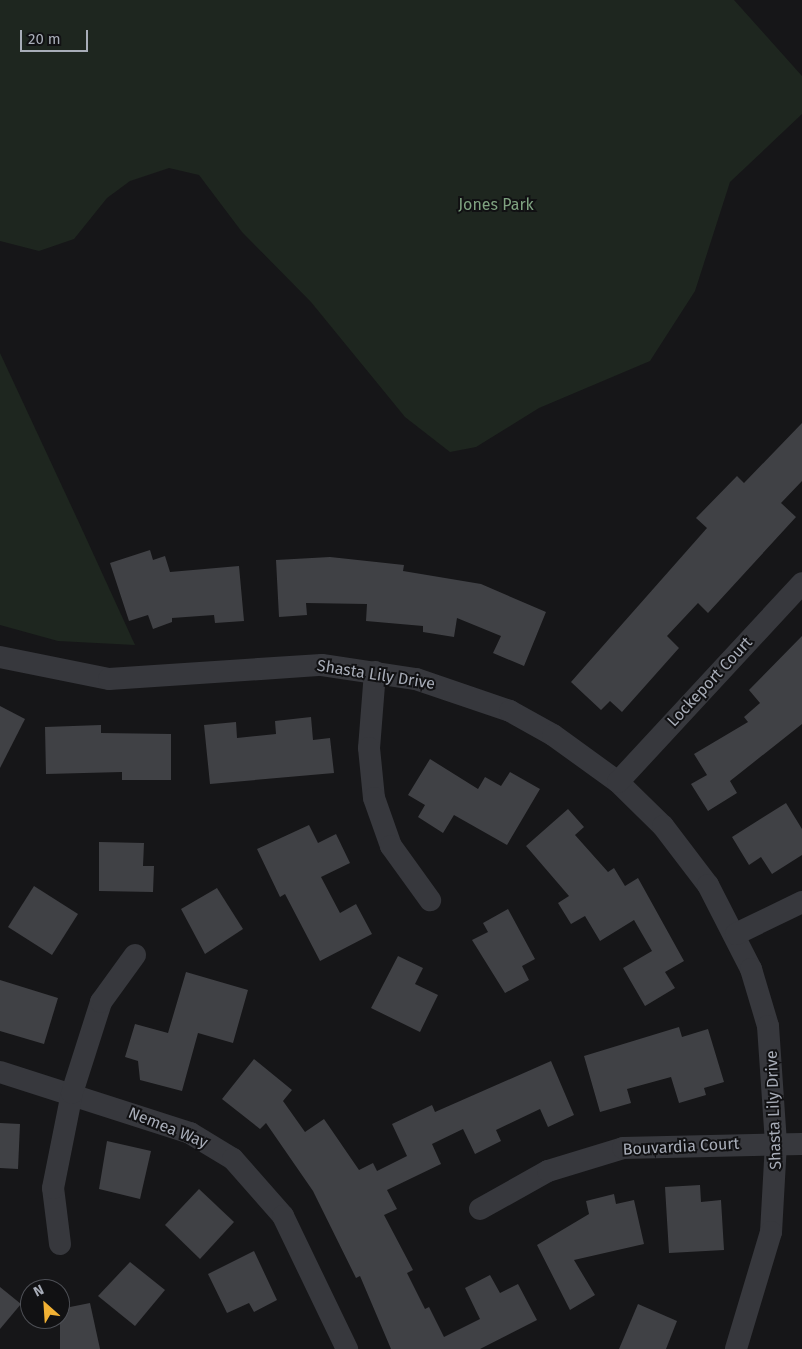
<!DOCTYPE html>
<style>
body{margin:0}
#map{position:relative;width:802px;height:1349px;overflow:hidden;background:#161618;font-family:"Fira Sans",sans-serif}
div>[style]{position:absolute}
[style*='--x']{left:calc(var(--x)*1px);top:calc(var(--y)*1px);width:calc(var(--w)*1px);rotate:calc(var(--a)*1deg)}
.green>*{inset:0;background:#1e261f}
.building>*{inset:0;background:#404145}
.minor>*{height:22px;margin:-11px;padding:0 11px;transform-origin:11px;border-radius:11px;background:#37383d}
span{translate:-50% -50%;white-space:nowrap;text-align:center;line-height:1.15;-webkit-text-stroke:4px #111113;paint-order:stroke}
.park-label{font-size:16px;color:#7fa381}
.street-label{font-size:16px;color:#a8adb8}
.north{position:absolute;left:20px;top:1279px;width:50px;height:50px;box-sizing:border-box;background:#111113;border:1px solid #4d4f55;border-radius:50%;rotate:334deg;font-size:14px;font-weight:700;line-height:20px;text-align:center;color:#a8adb8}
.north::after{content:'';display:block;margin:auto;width:18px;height:22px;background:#f2b134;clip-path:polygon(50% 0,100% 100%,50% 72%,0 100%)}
.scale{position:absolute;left:20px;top:30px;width:68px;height:22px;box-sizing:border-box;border:2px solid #a8adb8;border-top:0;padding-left:6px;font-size:15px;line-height:18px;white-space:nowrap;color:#a8adb8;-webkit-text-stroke:4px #111113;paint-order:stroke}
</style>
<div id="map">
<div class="green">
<div style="clip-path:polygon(0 0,734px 0,802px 76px,802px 114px,730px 182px,695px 291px,650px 361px,539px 408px,476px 447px,450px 452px,405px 417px,311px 302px,242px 232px,199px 175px,169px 168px,130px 181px,107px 198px,74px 239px,39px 251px,0 241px)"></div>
<div style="clip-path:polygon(0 353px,81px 527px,135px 645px,58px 641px,0 625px)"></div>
</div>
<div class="building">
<div style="clip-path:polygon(802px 423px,802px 481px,781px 503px,796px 517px,708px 613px,698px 603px,667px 636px,679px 648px,622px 712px,610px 701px,601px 710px,571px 682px,707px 528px,696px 518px,737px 476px,744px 483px)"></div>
<div style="clip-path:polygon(150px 550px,153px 560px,165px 556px,170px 572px,239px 566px,244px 621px,215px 623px,214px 615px,172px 618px,172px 622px,153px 629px,148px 615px,129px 621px,110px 563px)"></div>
<div style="clip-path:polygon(330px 557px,404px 565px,403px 571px,481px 584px,546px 612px,524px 666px,493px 653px,501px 636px,457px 618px,454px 637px,423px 632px,423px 626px,366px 621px,367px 604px,306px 603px,307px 615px,279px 617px,276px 560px)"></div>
<div style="clip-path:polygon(802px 636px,802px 724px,730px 781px,737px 793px,708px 811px,691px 784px,707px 775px,694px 754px,748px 722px,744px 717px,760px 703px,749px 690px)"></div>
<div style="clip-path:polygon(0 706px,25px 719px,0 768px)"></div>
<div style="clip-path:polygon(311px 717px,313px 740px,330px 738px,334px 773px,210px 784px,204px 725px,236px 722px,237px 738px,276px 734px,275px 721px)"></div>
<div style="clip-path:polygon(101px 725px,101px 733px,171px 734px,171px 780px,122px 780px,122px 772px,46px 774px,45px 727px)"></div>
<div style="clip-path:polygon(430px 759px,478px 789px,485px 777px,501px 786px,510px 772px,540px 789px,507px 845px,454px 815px,443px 833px,418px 817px,425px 805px,408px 795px)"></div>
<div style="clip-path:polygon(786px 803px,802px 829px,802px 855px,772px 874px,761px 857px,749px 865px,732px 837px)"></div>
<div style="clip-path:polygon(568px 809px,584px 827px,575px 835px,608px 872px,614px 868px,625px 886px,638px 878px,684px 961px,665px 972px,675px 988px,645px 1006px,623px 968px,652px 951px,634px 920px,600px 941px,585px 916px,571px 924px,558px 903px,569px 896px,526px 846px)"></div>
<div style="clip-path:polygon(309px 825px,318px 843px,336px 834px,350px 863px,321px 877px,340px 913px,356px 904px,372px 934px,320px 961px,285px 894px,280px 897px,257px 849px)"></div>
<div style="clip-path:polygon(99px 842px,144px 843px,143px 866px,154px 866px,153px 892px,99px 891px)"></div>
<div style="clip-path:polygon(34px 886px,78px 914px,52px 955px,8px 927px)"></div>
<div style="clip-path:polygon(217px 888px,243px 929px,205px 954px,181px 909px)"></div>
<div style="clip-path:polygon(508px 909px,535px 959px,522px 966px,529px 980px,505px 993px,472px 940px,488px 932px,483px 923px)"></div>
<div style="clip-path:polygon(398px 956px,423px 968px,415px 984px,438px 995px,420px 1032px,371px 1008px)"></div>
<div style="clip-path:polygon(186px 972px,248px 990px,233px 1043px,198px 1033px,182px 1091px,140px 1080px,138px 1061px,125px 1057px,135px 1024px,168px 1033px)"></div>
<div style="clip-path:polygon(0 980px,58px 998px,44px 1044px,0 1031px)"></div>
<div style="clip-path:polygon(679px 1027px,682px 1037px,708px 1029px,724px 1082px,704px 1088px,706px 1095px,679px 1103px,671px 1077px,627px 1089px,631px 1103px,600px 1112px,584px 1056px)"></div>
<div style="clip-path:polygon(254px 1059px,292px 1090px,283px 1101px,305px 1132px,324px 1119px,359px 1170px,373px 1163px,377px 1171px,407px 1156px,392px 1124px,432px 1105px,435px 1112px,551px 1061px,574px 1115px,548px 1127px,540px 1109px,496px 1130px,501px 1141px,475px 1154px,463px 1129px,432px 1144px,441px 1164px,387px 1190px,397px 1209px,384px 1215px,413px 1270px,407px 1273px,425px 1309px,429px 1307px,444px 1337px,480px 1319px,465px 1288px,490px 1275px,500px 1293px,518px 1284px,537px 1320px,480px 1349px,391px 1349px,360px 1276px,356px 1278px,313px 1191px,266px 1123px,260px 1129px,222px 1099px)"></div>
<div style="clip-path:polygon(0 1123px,20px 1124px,18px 1169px,0 1168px)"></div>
<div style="clip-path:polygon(107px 1141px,151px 1151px,140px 1199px,99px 1189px)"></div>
<div style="clip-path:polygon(700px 1185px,701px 1202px,721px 1200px,724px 1250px,669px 1253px,665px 1187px)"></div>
<div style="clip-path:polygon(199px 1189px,234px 1222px,200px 1259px,165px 1225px)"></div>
<div style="clip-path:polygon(614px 1194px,616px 1204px,634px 1200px,644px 1244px,574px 1260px,595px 1295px,570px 1310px,537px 1245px,589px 1214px,586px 1201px)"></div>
<div style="clip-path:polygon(254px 1251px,277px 1300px,254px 1312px,249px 1303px,227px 1313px,208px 1274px)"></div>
<div style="clip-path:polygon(130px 1262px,165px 1290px,135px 1326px,98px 1296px)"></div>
<div style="clip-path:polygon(0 1287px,21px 1304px,0 1329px)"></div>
<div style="clip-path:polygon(90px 1303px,100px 1349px,60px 1349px,60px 1309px)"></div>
<div style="clip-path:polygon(638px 1304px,677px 1321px,666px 1349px,619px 1349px)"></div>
</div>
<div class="minor">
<div style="--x:0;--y:657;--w:111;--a:11.4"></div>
<div style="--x:109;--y:679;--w:213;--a:-3.8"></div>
<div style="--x:322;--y:665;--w:95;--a:8.5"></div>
<div style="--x:416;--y:679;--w:99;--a:18.8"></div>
<div style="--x:510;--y:711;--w:49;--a:29.2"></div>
<div style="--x:553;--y:735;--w:80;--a:35.9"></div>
<div style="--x:618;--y:782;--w:63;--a:44.4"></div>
<div style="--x:663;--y:826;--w:74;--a:52.7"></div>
<div style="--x:708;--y:885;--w:94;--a:62.9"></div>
<div style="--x:751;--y:969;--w:59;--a:73.4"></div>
<div style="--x:768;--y:1026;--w:117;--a:86.1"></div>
<div style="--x:776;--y:1143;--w:89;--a:93.2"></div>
<div style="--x:771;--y:1232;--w:122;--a:106.7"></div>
<div style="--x:375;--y:672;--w:76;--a:94.5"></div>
<div style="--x:369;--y:748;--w:50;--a:84.3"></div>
<div style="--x:374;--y:798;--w:51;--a:70.5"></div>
<div style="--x:391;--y:846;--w:67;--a:54.2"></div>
<div style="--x:618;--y:782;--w:271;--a:-47.2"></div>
<div style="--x:736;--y:934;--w:73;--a:-25.9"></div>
<div style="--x:0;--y:1072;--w:200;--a:17.8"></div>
<div style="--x:190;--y:1133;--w:50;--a:31.2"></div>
<div style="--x:233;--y:1159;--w:76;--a:48.7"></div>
<div style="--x:283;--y:1216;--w:148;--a:64.3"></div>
<div style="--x:480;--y:1209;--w:78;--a:-29.2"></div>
<div style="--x:548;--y:1171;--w:78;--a:-17"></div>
<div style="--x:623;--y:1148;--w:179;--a:-1.3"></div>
<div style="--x:60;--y:1244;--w:56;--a:-97.1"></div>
<div style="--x:53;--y:1188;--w:97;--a:-78.7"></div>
<div style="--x:72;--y:1093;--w:96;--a:-72.3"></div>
<div style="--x:101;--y:1002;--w:58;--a:-54.1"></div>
</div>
<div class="park-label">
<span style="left:496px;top:205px">Jones Park</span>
</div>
<div class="street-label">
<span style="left:376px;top:675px;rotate:9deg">Shasta Lily Drive</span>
<span style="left:710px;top:682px;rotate:-47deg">Lockeport Court</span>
<span style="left:774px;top:1110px;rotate:-92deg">Shasta Lily Drive</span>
<span style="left:168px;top:1128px;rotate:22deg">Nemea Way</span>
<span style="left:681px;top:1147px;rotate:-3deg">Bouvardia Court</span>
</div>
<div class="north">N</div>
<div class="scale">20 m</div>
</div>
